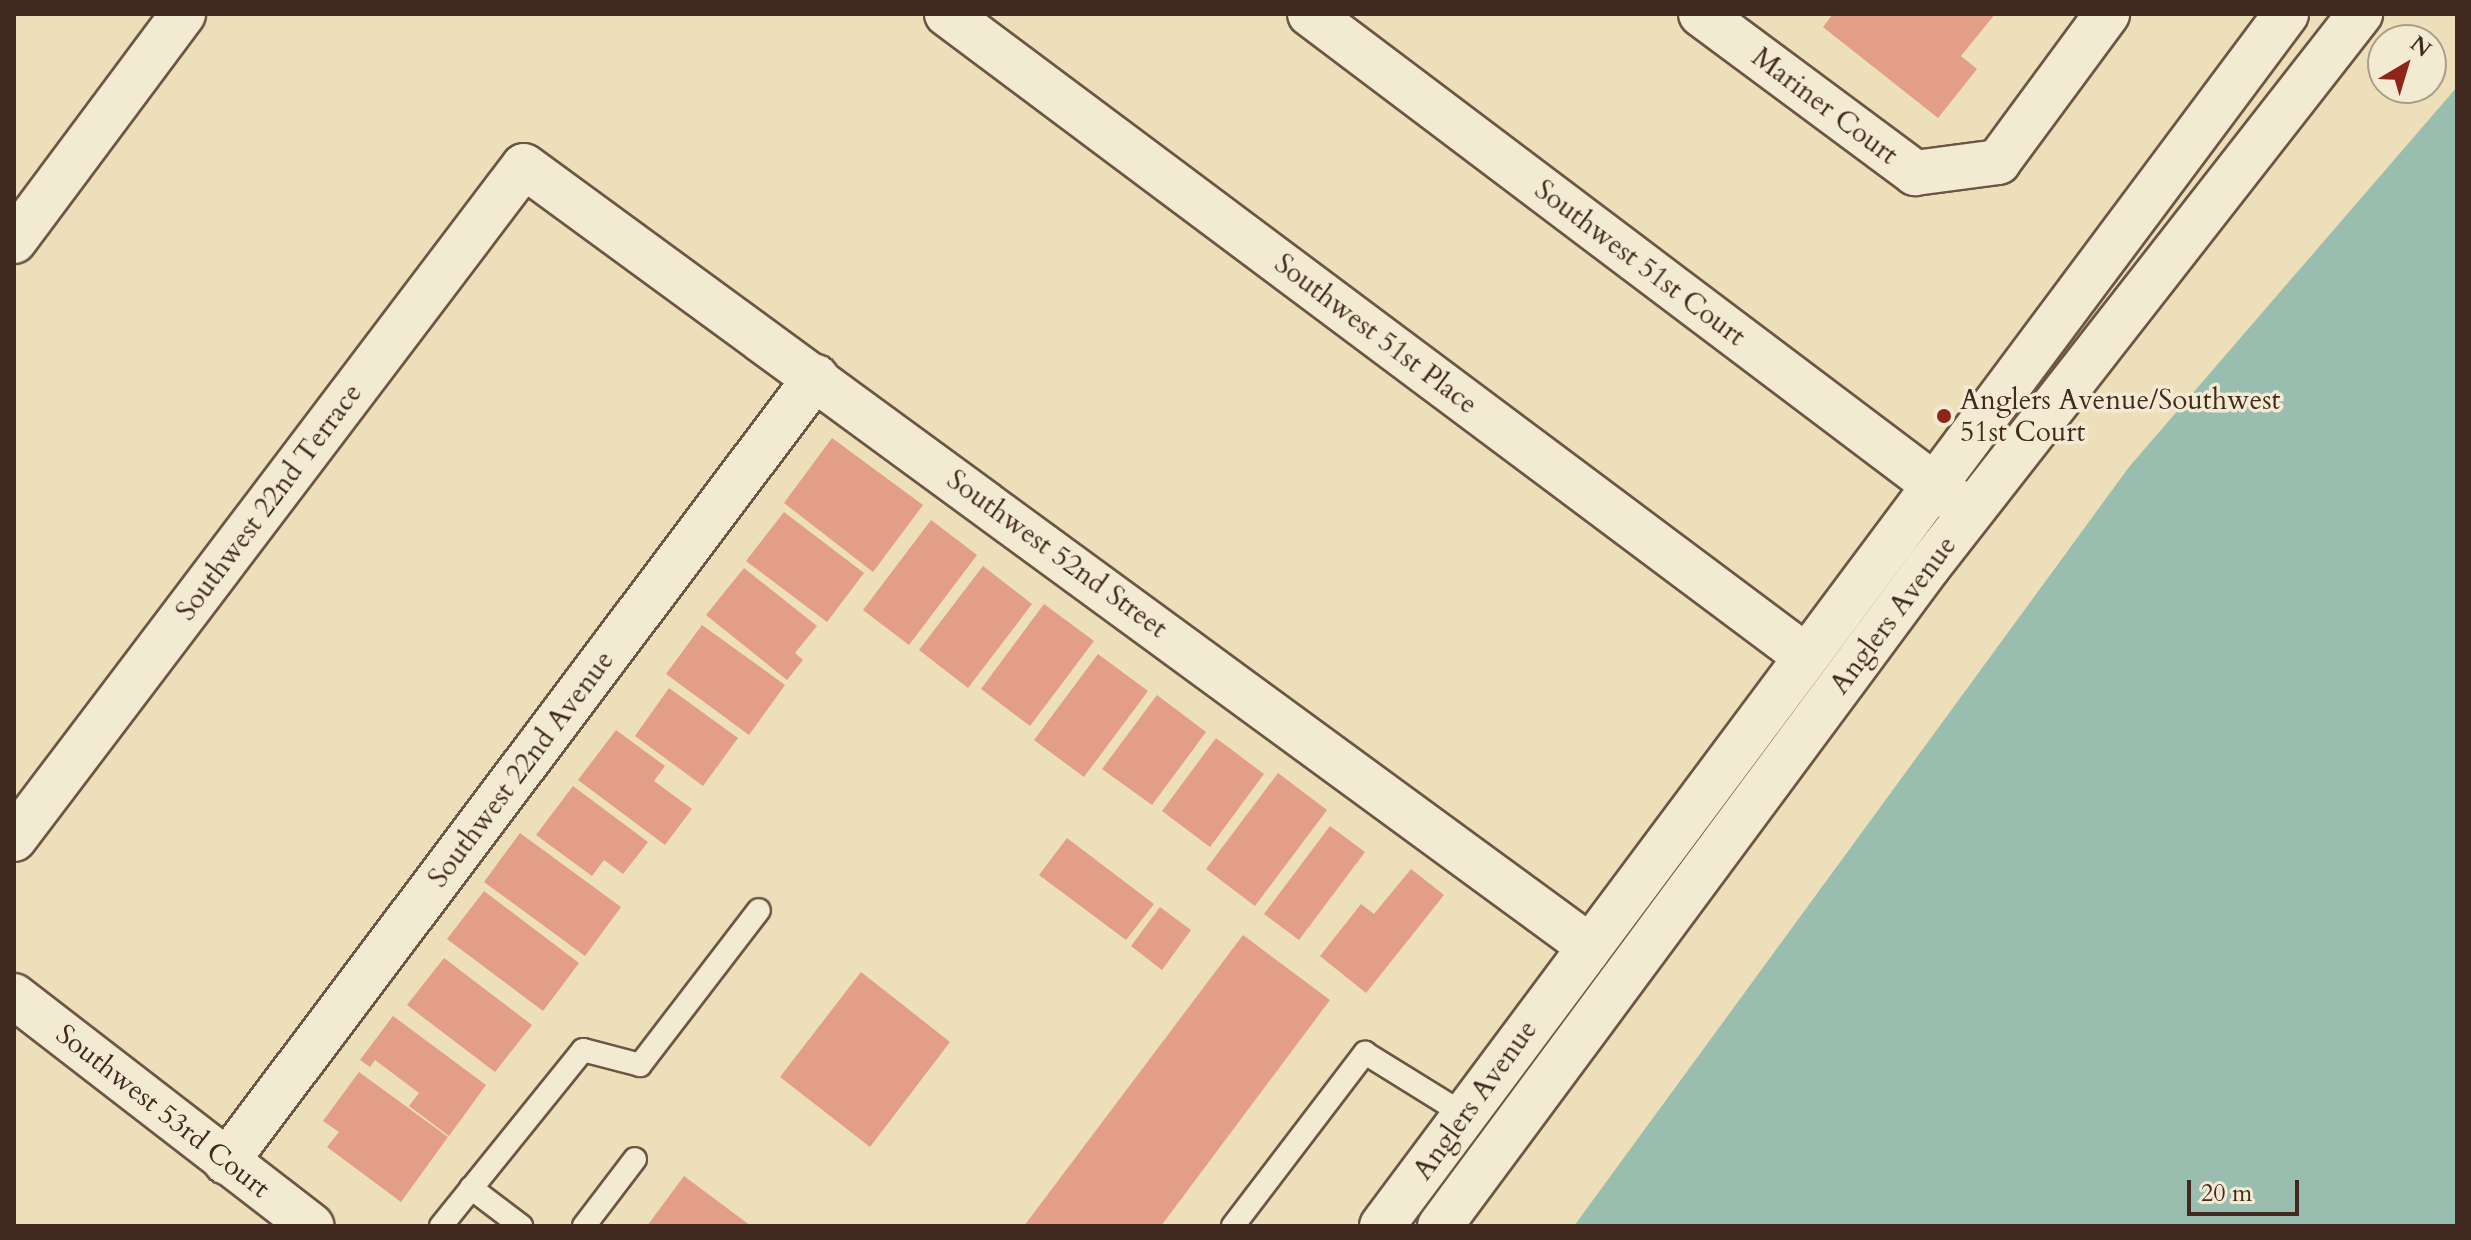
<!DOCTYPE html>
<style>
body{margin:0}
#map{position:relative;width:2471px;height:1240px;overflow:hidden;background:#eddfb9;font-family:Cardo,serif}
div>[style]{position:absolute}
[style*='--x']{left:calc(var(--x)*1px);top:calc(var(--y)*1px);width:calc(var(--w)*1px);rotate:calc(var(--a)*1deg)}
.water>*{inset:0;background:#99bdaf}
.building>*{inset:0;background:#e39e88}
.roads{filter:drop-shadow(2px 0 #6d5646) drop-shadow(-2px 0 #6d5646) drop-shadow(0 2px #6d5646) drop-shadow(0 -2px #6d5646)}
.lane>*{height:22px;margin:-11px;padding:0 11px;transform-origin:11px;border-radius:11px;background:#f3ead2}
.street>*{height:44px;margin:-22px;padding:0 22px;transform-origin:22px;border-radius:22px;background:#f3ead2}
.secondary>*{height:44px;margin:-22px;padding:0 22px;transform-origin:22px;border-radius:22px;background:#f3ead2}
.dots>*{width:22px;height:22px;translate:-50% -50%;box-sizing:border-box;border:4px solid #f3ead2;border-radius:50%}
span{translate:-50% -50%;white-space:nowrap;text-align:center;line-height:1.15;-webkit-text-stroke:7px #f3ead2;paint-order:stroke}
.street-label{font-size:28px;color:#42291f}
.poi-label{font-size:28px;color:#42291f}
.left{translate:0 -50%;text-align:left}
.frame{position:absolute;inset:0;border:16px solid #42291f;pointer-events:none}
.north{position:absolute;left:2367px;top:24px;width:80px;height:80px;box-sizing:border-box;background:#f3ead2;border:2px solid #ac9d8a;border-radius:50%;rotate:38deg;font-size:22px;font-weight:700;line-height:32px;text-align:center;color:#42291f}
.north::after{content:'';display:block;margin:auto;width:28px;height:36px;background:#8f2418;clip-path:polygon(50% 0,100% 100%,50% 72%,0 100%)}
.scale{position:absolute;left:2187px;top:1180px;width:112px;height:36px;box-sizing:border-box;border:4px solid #42291f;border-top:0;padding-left:10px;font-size:24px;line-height:28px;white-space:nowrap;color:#42291f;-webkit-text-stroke:6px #f3ead2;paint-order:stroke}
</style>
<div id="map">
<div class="water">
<div style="clip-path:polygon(2457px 87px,2457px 1226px,1574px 1226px,2129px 467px)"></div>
</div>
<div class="building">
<div style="clip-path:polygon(1833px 14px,1995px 14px,1961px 56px,1977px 69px,1938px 118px,1823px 27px)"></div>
<div style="clip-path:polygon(832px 438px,923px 505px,873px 572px,784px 503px)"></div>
<div style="clip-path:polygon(784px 512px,864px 573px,827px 622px,746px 561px)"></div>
<div style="clip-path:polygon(931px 520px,977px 555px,909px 645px,863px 610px)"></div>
<div style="clip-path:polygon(983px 566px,1032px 604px,968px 688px,919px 650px)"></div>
<div style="clip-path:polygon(744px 568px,817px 626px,795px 653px,803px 660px,787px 680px,706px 615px)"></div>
<div style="clip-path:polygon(1044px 604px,1094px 641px,1030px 726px,981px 689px)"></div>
<div style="clip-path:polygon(702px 625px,785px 685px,749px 735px,666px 674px)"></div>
<div style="clip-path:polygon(1098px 654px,1148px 691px,1084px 777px,1034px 740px)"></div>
<div style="clip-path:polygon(669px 688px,738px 738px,703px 786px,635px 736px)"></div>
<div style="clip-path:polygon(1157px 695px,1206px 732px,1152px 805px,1102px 769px)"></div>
<div style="clip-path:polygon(616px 730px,665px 766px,654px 781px,692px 809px,665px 845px,578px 780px)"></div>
<div style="clip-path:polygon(1216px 738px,1264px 774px,1210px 847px,1162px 811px)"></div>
<div style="clip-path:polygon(1278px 773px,1327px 810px,1255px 906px,1206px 869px)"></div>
<div style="clip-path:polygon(573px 786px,648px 842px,623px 874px,604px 860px,592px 876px,536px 835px)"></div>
<div style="clip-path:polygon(1330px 826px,1365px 852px,1299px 940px,1264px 914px)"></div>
<div style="clip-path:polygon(520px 833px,621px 907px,585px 956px,484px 882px)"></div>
<div style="clip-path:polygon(1067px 838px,1154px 904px,1126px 940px,1039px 875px)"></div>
<div style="clip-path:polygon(1411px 869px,1444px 895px,1366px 993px,1320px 956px,1361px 904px,1374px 914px)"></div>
<div style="clip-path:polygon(484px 891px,579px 963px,543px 1011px,447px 939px)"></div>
<div style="clip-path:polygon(1160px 907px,1191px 930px,1162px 970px,1131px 946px)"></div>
<div style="clip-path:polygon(1243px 935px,1330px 1000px,1161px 1226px,1024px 1226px)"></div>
<div style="clip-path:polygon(444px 958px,532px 1025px,495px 1072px,407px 1005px)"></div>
<div style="clip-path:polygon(861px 972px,950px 1042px,870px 1147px,780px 1077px)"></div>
<div style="clip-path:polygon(393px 1016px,486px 1085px,449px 1136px,409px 1106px,419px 1093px,375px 1060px,370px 1067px,360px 1060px)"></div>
<div style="clip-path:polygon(359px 1072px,448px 1137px,401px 1202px,327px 1147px,339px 1132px,323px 1121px)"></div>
<div style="clip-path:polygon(684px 1176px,751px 1226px,647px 1226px)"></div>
</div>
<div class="roads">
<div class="lane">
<div style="--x:471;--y:1188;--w:63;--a:37.2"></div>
<div style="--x:441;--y:1226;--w:226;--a:-51.1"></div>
<div style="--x:583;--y:1050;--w:59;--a:14.7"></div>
<div style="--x:640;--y:1065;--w:195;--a:-52.5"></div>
<div style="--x:584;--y:1226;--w:84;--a:-52.7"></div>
<div style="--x:1233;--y:1226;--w:218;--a:-52.7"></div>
<div style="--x:1365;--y:1053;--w:118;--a:31.8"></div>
</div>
<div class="street">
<div style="--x:947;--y:14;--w:1070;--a:36.79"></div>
<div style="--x:1310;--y:14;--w:822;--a:37.04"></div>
<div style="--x:1701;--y:14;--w:267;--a:36.6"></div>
<div style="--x:1915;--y:173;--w:84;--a:-7.5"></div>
<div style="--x:1998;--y:162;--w:184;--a:-53.6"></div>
<div style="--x:14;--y:241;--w:283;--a:-53.3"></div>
<div style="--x:14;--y:839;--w:844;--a:-52.85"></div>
<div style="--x:524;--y:166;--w:1320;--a:36.22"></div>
<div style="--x:14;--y:996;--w:376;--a:37.7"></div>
<div style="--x:226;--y:1162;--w:982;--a:-53.07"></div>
</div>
<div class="secondary">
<div style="--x:1382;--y:1226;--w:1512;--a:-53.28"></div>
<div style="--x:1440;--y:1226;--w:820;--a:-53.48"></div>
<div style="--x:1928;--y:567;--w:702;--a:-52"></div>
</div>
</div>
<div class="dots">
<div style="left:1944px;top:416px;background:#8f2418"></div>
</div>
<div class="street-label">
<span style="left:1825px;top:106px;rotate:37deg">Mariner Court</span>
<span style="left:1640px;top:263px;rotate:37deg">Southwest 51st Court</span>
<span style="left:1376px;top:334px;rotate:37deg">Southwest 51st Place</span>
<span style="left:269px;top:502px;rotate:-53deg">Southwest 22nd Terrace</span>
<span style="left:1057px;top:554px;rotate:36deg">Southwest 52nd Street</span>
<span style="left:1893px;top:615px;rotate:-53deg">Anglers Avenue</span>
<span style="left:521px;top:769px;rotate:-53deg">Southwest 22nd Avenue</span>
<span style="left:1475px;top:1100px;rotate:-54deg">Anglers Avenue</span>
<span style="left:163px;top:1111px;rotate:38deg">Southwest 53rd Court</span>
</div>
<div class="poi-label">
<span class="left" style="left:1960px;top:416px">Anglers Avenue/Southwest<br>51st Court</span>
</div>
<div class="frame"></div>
<div class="north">N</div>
<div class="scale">20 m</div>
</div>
